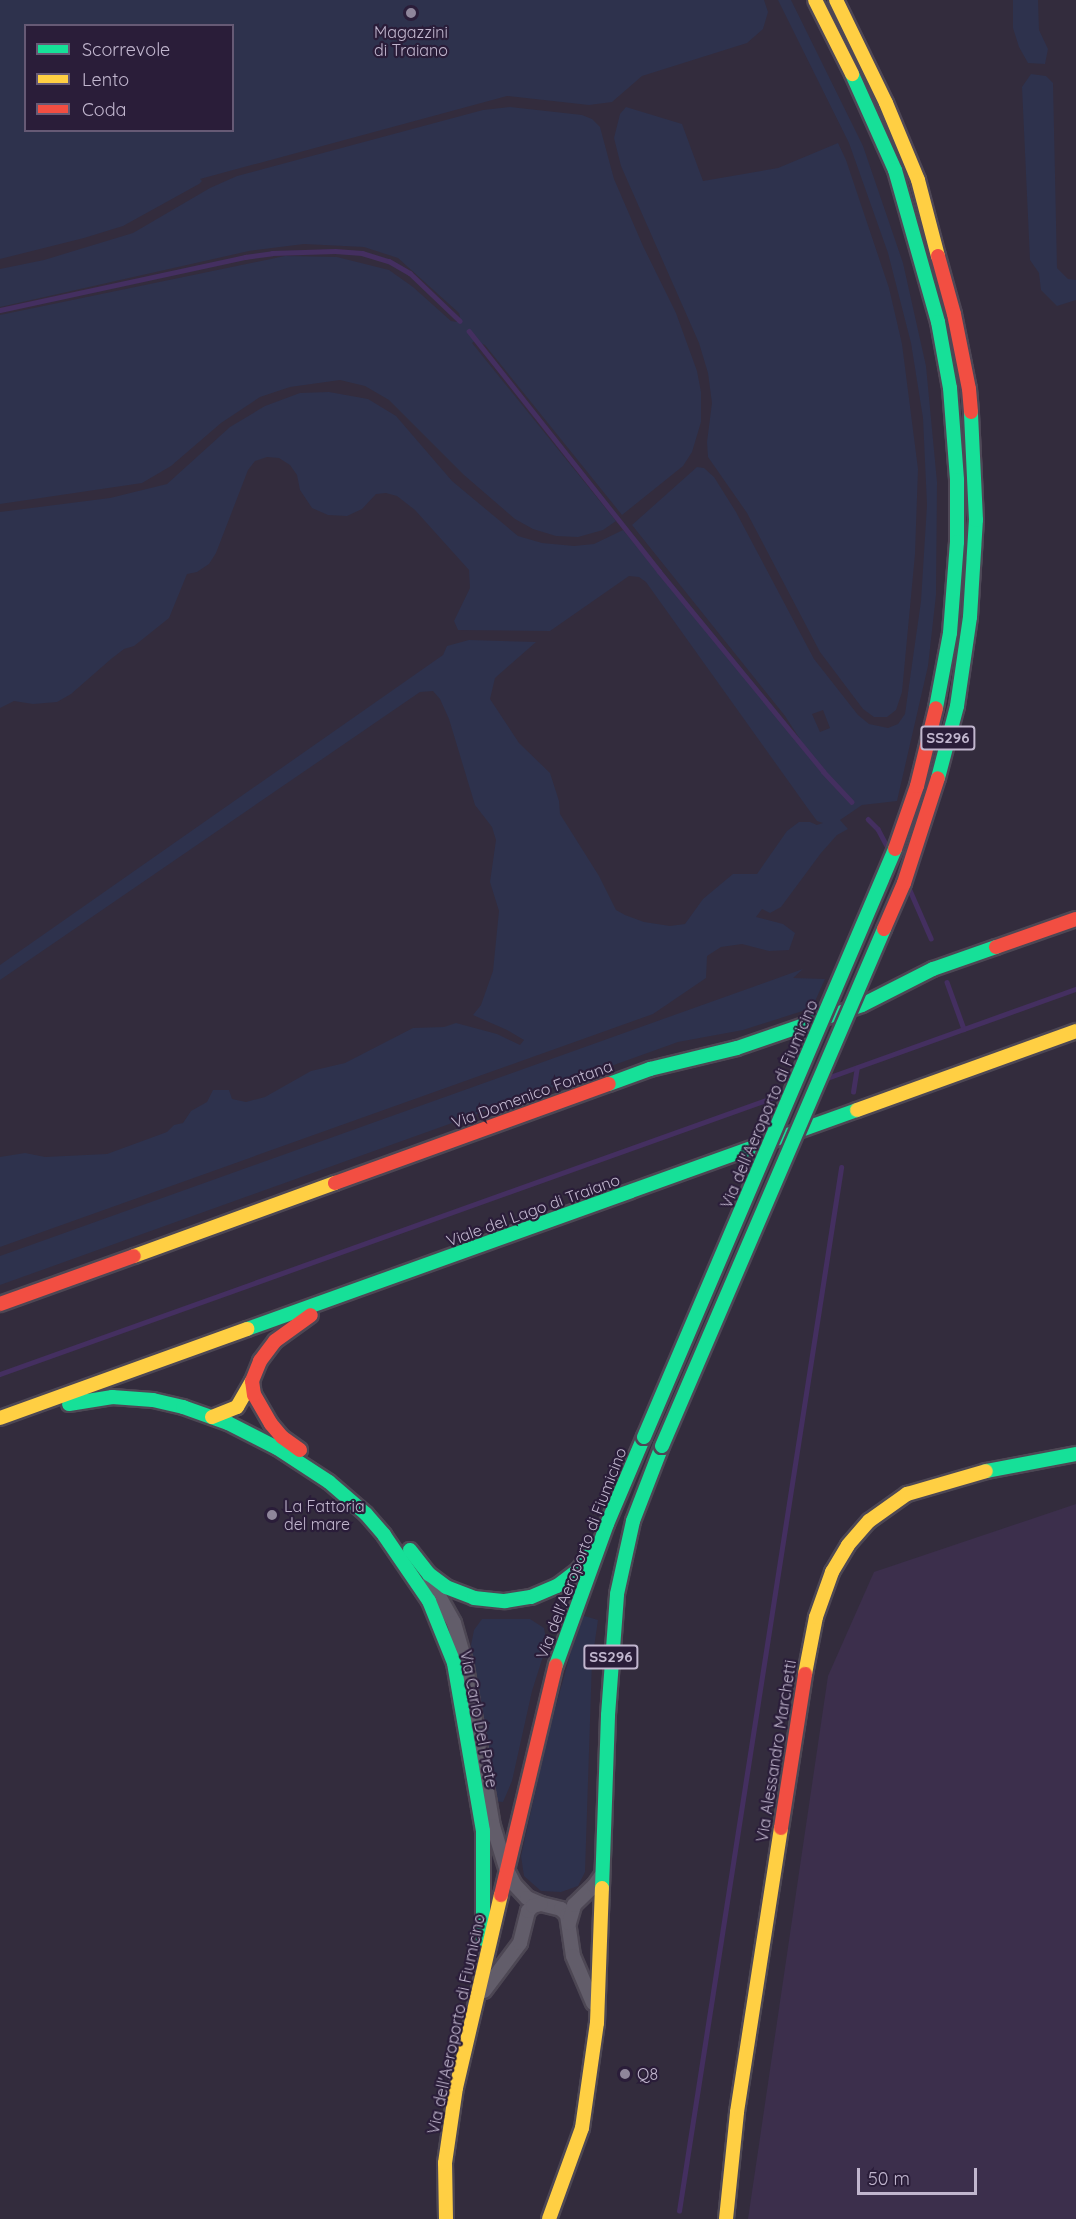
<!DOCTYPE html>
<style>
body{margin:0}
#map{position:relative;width:1076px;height:2219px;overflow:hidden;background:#332c3d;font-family:Quicksand,sans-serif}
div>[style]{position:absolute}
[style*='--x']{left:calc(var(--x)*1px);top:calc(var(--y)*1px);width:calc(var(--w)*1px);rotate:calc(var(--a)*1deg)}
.airport>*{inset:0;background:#3c2f4c}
.green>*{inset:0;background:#2e324d}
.stream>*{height:4.5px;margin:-2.25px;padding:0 2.25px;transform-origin:2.25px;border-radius:2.25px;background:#442f60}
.roads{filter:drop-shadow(2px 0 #4d4754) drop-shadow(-2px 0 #4d4754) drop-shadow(0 2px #4d4754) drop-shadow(0 -2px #4d4754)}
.street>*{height:14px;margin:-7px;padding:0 7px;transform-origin:7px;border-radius:7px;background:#625d6a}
.fast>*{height:14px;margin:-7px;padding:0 7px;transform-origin:7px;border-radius:7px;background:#16e098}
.slow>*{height:14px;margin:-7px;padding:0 7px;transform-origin:7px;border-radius:7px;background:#ffcf43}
.jam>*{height:14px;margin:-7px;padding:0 7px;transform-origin:7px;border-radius:7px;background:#f24e42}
.bridges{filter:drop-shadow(2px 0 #4e4756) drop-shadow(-2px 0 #4e4756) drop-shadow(0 2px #4e4756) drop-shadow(0 -2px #4e4756)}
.fast-bridge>*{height:14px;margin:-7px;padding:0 7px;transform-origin:7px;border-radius:7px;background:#16e098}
.slow-bridge>*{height:14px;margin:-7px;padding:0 7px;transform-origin:7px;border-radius:7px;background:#ffcf43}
.jam-bridge>*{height:14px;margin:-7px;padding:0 7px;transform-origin:7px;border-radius:7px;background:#f24e42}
.dots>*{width:16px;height:16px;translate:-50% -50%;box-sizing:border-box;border:3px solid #2a1d39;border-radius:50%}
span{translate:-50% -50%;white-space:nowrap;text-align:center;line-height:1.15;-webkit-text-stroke:4.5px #2a1d39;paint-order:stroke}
.shield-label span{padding:2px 4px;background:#2a1d39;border:2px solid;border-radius:4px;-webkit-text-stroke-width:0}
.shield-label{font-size:15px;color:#c1b6ce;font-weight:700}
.poi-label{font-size:16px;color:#c1b6ce}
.left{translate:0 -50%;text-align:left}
.street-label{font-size:16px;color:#c1b6ce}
.legend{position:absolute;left:24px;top:24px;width:210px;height:108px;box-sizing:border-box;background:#2a1d39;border:2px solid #665a75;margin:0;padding:8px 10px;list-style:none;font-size:18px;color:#c1b6ce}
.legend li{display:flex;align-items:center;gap:12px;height:30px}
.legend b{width:30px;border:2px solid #665a75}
.scale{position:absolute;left:857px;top:2168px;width:120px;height:27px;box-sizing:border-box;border:3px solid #c1b6ce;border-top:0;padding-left:8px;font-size:18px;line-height:21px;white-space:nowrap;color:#c1b6ce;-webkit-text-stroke:4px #2a1d39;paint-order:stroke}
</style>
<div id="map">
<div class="airport">
<div style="clip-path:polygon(1076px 1504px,1076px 2219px,748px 2219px,828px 1676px,874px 1572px)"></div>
</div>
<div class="green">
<div style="clip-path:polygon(evenodd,0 0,764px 0,768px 12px,763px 29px,747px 43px,642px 76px,612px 102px,589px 105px,507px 96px,200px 179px,202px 181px,199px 184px,123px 226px,84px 238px,0 259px,0 0,26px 26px,232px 26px,232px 130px,26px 130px,26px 26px)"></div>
<div style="clip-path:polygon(evenodd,778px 0,791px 0,863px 146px,903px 263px,926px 366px,937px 482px,936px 595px,928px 666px,897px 801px,862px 805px,840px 820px,848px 829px,837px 835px,821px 853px,781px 907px,770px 913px,762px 909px,756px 917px,783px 924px,795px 933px,789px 950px,769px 951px,742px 944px,721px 947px,707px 956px,706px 978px,653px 1014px,0 1247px,0 1157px,25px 1153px,45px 1157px,107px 1154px,167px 1132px,174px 1125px,183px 1123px,191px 1111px,207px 1102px,213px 1090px,229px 1090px,232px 1099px,246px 1102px,265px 1097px,311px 1071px,345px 1063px,413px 1028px,444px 1027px,456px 1023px,497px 1034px,520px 1045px,524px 1040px,507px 1030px,473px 1015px,481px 1005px,493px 971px,499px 911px,490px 882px,496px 840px,492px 827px,475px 805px,449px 719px,440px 699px,433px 691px,420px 692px,0 980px,0 965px,443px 655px,447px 646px,469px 640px,536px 642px,495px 678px,490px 699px,519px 743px,550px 773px,559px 801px,560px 814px,599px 876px,616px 910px,625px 915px,644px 922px,670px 926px,685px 924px,703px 899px,733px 874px,757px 874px,787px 831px,799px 822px,810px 822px,817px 825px,823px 823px,817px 821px,809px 810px,646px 582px,639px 577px,629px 576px,550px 631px,458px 630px,454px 621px,470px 588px,469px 570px,415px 510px,397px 496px,386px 493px,376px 494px,362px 509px,347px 516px,328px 515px,312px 508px,300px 490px,297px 475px,290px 465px,279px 458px,267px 457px,255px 461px,248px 470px,216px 553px,209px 564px,197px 572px,187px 574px,169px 618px,134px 646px,124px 649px,111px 659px,71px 694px,57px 702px,33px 704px,14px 701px,0 708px,0 512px,110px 498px,167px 484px,230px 427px,265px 406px,300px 393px,329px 392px,368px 399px,396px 416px,452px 481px,518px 536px,542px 543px,574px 546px,594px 544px,623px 530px,786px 728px,800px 739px,785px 716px,632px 525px,697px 467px,704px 468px,714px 477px,736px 512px,814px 659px,858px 715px,869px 724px,888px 728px,898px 724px,905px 714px,921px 601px,927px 505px,923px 418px,911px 343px,888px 253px,849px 143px,778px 0,823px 710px,830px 728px,820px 732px,812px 714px,823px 710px)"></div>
<div style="clip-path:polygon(1013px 0,1038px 0,1039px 30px,1048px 49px,1045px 64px,1028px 63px,1019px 47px,1013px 28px)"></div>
<div style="clip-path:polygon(1031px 74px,1046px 76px,1053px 83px,1057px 268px,1068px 279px,1076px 280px,1076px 300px,1057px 306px,1041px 290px,1039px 273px,1030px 260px,1022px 87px)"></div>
<div style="clip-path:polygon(510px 107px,582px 115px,592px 119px,600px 127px,614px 179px,643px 246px,676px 313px,697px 371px,701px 392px,701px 422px,692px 452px,683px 466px,622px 515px,485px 345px,475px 341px,472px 343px,616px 521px,603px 530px,578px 537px,556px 536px,533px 529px,515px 519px,464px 475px,389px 400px,365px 386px,340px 380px,290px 387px,260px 397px,221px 423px,171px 466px,142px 483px,0 504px,0 315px,285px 256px,337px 257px,389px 270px,413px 287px,451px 321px,457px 322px,460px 317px,459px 313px,398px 258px,364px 247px,304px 244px,249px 251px,0 307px,0 269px,44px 260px,133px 233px,210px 188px,237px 176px,483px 110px)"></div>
<div style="clip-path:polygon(626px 107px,682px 124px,703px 181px,778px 168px,838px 143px,846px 160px,889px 288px,902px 344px,918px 469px,915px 554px,902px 692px,896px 710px,887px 717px,874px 717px,863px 709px,820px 652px,747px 513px,708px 457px,707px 442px,712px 403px,708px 373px,699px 343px,621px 166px,614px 138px,620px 114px)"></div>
<div style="clip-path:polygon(803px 969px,793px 978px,825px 979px,812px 1008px,743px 1030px,678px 1042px,0 1285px,0 1256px)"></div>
<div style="clip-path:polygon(581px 1615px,598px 1620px,592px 1661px,585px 1872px,578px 1886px,561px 1892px,541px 1891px,524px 1876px,521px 1856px,549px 1731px)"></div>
<div style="clip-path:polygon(482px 1619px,530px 1619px,544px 1628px,547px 1644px,532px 1691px,512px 1781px,503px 1802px,494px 1801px,471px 1645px,474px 1630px)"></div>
</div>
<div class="stream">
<div style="--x:0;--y:310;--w:251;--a:-12.2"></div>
<div style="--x:245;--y:257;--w:27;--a:-8"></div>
<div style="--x:272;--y:253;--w:63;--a:-1.8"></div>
<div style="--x:335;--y:251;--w:27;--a:4"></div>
<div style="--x:362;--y:253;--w:28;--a:17"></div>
<div style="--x:389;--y:261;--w:24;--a:30"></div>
<div style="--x:410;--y:273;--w:69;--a:43.8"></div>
<div style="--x:469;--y:331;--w:306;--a:51.6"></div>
<div style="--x:659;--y:571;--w:259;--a:50.6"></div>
<div style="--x:823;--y:771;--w:42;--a:46.9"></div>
<div style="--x:868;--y:819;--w:14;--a:45"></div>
<div style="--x:878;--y:829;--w:19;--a:62"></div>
<div style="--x:909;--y:888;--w:55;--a:66.3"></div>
<div style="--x:947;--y:982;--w:50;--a:70.1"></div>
<div style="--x:827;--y:1078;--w:264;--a:-19.7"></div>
<div style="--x:853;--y:1092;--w:24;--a:-81"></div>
<div style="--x:0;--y:1374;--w:832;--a:-19.68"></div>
<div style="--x:679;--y:2211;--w:1056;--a:-81.17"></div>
</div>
<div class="roads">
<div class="street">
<div style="--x:430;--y:1580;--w:49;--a:60.8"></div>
<div style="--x:454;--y:1623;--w:40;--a:74"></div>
<div style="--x:465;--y:1661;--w:167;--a:80.4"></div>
<div style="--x:493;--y:1826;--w:44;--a:72.8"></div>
<div style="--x:506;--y:1868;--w:18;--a:63"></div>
<div style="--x:514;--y:1884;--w:19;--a:47"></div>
<div style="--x:527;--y:1898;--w:15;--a:23"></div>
<div style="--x:541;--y:1904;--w:21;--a:14"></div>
<div style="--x:561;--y:1909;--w:8;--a:45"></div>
<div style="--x:567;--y:1915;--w:41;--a:81.7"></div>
<div style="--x:573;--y:1956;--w:51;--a:66.9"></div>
<div style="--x:569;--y:1923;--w:19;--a:-74"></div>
<div style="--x:574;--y:1905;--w:28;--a:-44"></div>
<div style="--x:594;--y:1886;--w:12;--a:-55"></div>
<div style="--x:484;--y:1991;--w:60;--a:-53.1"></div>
<div style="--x:520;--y:1943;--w:33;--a:-76"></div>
<div style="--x:528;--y:1911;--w:7;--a:-45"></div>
<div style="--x:533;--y:1906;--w:8;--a:-14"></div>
</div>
<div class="fast">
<div style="--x:609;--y:1084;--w:44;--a:-20.1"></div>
<div style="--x:650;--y:1069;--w:89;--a:-13.6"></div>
<div style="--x:737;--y:1048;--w:132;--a:-19"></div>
<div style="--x:862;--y:1005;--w:80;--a:-26.9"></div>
<div style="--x:933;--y:969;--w:67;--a:-19.2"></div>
<div style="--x:247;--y:1329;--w:648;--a:-19.75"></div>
<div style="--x:69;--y:1404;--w:44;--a:-9.2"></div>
<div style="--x:112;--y:1397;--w:41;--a:4.2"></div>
<div style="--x:153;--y:1400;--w:31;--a:13"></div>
<div style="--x:183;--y:1407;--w:48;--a:19.6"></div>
<div style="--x:228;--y:1423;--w:55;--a:27"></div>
<div style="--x:277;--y:1448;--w:62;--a:33.2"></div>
<div style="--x:329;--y:1482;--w:49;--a:40.9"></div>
<div style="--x:366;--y:1514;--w:28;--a:49"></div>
<div style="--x:384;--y:1535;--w:80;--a:55.7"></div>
<div style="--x:429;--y:1601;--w:67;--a:68"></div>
<div style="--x:454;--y:1663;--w:170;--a:80.2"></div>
<div style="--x:483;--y:1831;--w:108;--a:90"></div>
<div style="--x:986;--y:1471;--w:92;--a:-10.7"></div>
<div style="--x:410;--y:1550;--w:31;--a:52"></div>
<div style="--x:429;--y:1574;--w:21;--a:37"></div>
<div style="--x:446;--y:1587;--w:30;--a:21"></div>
<div style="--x:474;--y:1598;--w:31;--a:6"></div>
<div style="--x:505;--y:1601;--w:26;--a:-9"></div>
<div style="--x:531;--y:1597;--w:28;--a:-23"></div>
<div style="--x:557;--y:1586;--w:26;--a:-37"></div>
<div style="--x:578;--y:1570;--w:28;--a:-52"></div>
<div style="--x:556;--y:1665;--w:150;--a:-70.1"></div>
<div style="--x:607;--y:1524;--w:95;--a:-67"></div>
<div style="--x:602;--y:1888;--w:173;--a:-88"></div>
<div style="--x:608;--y:1715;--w:121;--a:-85.7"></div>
<div style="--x:617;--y:1594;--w:75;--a:-77.6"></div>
<div style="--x:633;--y:1521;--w:80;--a:-68.9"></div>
</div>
<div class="slow">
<div style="--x:857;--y:1110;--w:233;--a:-19.8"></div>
<div style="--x:134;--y:1256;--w:214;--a:-20"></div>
<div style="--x:212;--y:1417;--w:27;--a:-22"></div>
<div style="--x:237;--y:1407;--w:30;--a:-60"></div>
<div style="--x:0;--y:1418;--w:263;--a:-19.8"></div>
<div style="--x:805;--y:1674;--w:58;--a:-79.1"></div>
<div style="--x:816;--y:1617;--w:48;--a:-70.4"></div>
<div style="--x:832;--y:1572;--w:31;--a:-59"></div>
<div style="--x:848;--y:1545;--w:32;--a:-49"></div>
<div style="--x:869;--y:1521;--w:47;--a:-35.4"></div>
<div style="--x:907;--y:1494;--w:82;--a:-16.2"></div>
<div style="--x:446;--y:2219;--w:56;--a:-91"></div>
<div style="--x:445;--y:2163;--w:76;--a:-81.7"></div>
<div style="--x:456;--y:2088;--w:198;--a:-76.9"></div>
<div style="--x:549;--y:2219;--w:97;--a:-70.1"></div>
<div style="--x:582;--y:2128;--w:106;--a:-81.9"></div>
<div style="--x:597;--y:2023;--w:135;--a:-87.9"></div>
<div style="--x:726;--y:2219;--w:108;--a:-84.1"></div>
<div style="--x:737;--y:2112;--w:287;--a:-81.2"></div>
</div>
<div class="jam">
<div style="--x:996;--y:947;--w:85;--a:-19.3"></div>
<div style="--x:335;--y:1183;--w:291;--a:-19.9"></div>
<div style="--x:0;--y:1304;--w:142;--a:-19.7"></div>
<div style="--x:300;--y:1450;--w:22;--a:-144"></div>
<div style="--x:282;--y:1437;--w:17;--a:-130"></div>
<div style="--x:271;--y:1424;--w:34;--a:-120"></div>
<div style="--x:254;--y:1395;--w:14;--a:-98"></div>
<div style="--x:252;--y:1381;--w:22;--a:-68"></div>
<div style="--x:260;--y:1361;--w:25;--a:-53"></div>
<div style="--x:275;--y:1341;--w:44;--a:-35.8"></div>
<div style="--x:781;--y:1828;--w:156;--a:-81.1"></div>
<div style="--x:501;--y:1895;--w:236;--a:-76.6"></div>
</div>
</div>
<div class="bridges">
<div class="fast-bridge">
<div style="--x:852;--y:74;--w:105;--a:65.9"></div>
<div style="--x:895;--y:170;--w:158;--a:74.2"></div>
<div style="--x:938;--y:322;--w:67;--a:79.7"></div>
<div style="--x:950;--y:388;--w:92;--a:85.6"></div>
<div style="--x:957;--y:480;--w:62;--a:90"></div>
<div style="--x:957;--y:542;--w:91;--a:94.4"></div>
<div style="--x:950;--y:633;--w:76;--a:100.6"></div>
<div style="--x:938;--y:778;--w:74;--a:-75.2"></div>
<div style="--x:957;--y:706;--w:90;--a:-81.7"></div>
<div style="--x:970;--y:617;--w:97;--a:-86.5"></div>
<div style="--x:976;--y:520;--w:108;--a:-92.7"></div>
<div style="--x:644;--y:1437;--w:639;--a:-66.88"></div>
<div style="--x:662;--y:1446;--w:563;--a:-66.76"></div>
</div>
<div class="slow-bridge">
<div style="--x:815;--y:0;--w:83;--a:63.4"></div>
<div style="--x:836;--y:0;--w:114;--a:64.1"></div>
<div style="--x:886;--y:103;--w:83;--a:67.4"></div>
<div style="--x:918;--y:180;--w:79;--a:75.3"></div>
</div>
<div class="jam-bridge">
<div style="--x:938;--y:256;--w:60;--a:74.6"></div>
<div style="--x:954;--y:314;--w:76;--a:78.7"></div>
<div style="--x:969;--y:389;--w:23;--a:85"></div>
<div style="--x:895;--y:849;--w:67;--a:-70.8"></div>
<div style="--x:917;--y:786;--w:80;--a:-76.3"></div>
<div style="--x:884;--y:929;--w:50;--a:-66.5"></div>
<div style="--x:904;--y:883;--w:110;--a:-72.1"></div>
</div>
</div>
<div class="dots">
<div style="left:411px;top:13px;background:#8f869b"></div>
<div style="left:272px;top:1515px;background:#8f869b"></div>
<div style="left:625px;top:2074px;background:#8f869b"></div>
</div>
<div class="shield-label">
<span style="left:948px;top:738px">SS296</span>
<span style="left:611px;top:1657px">SS296</span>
</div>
<div class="poi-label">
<span style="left:411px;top:41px">Magazzini<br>di Traiano</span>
<span class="left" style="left:284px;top:1515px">La Fattoria<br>del mare</span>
<span class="left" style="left:637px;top:2074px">Q8</span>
</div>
<div class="street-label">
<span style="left:532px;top:1094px;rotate:-20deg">Via Domenico Fontana</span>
<span style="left:769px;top:1104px;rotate:-67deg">Via dell'Aeroporto di Fiumicino</span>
<span style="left:533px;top:1210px;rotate:-20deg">Viale del Lago di Traiano</span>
<span style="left:581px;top:1553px;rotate:-69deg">Via dell'Aeroporto di Fiumicino</span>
<span style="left:479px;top:1719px;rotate:79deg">Via Carlo Del Prete</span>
<span style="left:776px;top:1751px;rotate:-81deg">Via Alessandro Marchetti</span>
<span style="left:456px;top:2024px;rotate:-78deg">Via dell'Aeroporto di Fiumicino</span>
</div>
<ul class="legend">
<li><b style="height:8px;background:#16e098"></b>Scorrevole</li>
<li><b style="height:8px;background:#ffcf43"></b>Lento</li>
<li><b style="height:8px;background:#f24e42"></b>Coda</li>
</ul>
<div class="scale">50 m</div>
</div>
